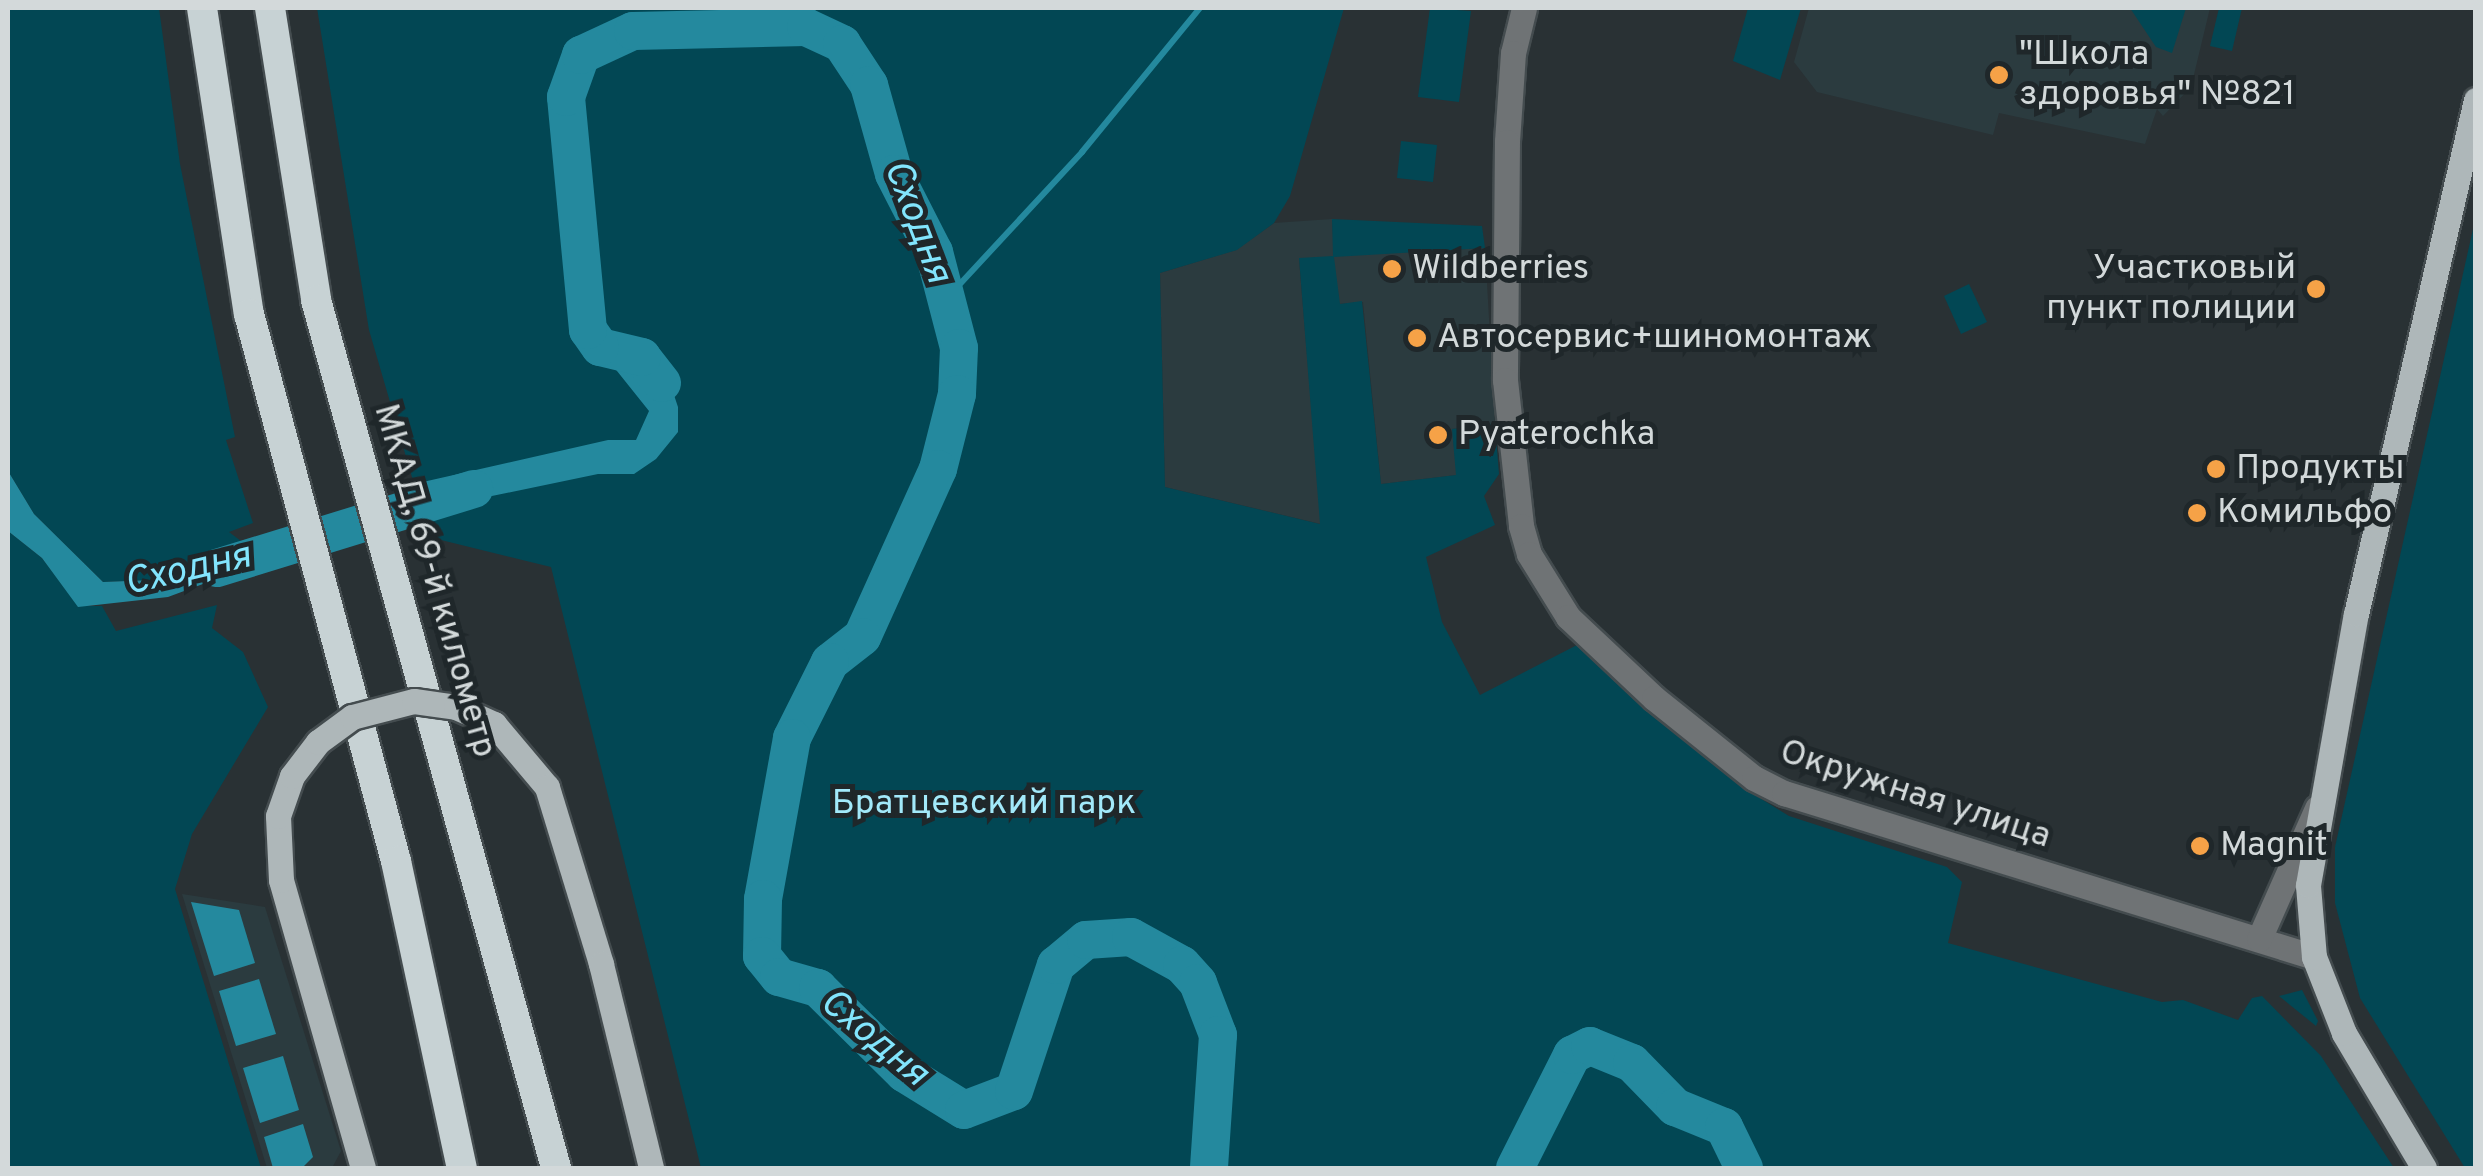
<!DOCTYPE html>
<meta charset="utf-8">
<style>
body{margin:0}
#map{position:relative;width:2483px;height:1176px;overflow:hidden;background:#293134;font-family:Overpass,sans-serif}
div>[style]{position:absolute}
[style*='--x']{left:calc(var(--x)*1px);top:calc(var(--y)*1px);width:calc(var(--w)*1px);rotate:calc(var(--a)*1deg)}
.built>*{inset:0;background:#2b3b3f}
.green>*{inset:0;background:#024754}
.water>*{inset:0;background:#24899e}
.stream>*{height:6px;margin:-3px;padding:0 3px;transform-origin:3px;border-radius:3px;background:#24899e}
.river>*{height:38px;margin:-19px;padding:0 19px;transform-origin:19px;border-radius:19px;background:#24899e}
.roads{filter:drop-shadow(2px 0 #444c4f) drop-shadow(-2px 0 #444c4f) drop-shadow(0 2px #444c4f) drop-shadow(0 -2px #444c4f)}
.minor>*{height:25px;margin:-12.5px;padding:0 12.5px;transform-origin:12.5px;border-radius:12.5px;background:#6f7375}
.major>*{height:25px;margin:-12.5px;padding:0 12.5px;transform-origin:12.5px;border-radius:12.5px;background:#aeb7b9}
.highway>*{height:30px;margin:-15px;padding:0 15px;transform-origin:15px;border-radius:15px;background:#c7d2d4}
.bridges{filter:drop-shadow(2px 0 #444c4f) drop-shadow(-2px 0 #444c4f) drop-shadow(0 2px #444c4f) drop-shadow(0 -2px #444c4f)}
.major-bridge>*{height:25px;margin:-12.5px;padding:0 12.5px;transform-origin:12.5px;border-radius:12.5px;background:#aeb7b9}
.dots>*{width:28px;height:28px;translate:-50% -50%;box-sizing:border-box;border:5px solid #1f272a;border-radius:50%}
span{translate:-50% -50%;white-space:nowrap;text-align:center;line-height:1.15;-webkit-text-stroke:10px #1f272a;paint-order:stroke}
.poi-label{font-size:35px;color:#d3d9da}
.left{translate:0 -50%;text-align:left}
.right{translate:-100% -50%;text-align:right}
.street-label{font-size:35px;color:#d3d9da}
.park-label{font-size:35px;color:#a2e9fa}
.water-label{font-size:38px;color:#82e5fd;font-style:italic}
.frame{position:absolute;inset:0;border:10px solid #d3d9da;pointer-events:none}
</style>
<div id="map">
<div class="built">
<div style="clip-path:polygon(1809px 8px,2210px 8px,2191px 87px,2163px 116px,2157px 109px,2145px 144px,1999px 113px,1993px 135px,1817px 92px,1794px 62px)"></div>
<div style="clip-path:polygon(1332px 219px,1334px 256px,1485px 248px,1495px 424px,1452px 429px,1457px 475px,1381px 484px,1363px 302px,1339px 304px,1299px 259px,1321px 524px,1165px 487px,1160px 273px,1236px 250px,1274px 223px)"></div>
<div style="clip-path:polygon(182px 894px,265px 907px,341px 1151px,332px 1168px,267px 1168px)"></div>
</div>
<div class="green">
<div style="clip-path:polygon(8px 8px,159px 8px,180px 164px,235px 437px,226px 440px,253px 523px,229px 532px,241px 541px,259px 541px,212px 564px,152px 580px,103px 582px,34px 514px,8px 471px)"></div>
<div style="clip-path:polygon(317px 8px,1344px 8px,1290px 196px,1274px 223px,1237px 250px,1160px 273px,1165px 487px,1320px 524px,1299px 258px,1333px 256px,1332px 219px,1482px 226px,1485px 248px,1334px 257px,1340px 304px,1362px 301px,1381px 484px,1456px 475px,1452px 429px,1495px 424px,1499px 474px,1484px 496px,1495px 525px,1426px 557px,1442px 622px,1480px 695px,1579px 644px,1737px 784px,1789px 816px,1947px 867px,1962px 882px,1948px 943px,2162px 1002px,2183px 1000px,2238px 1020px,2252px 998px,2262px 996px,2321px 1056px,2394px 1168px,701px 1168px,551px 567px,437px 539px,414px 484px,369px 330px)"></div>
<div style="clip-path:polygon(1430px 8px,1471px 11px,1459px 102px,1418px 97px)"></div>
<div style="clip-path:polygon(1748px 8px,1801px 8px,1780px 80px,1733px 61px)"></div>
<div style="clip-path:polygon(2130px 8px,2186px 8px,2172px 53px,2156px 47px)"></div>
<div style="clip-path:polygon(2219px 8px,2242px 8px,2232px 51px,2210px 46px)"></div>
<div style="clip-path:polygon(1401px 141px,1437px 145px,1433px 182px,1397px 178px)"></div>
<div style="clip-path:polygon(2475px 220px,2476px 1168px,2465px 1168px,2360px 998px,2335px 903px,2335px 847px)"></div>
<div style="clip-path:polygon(1969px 284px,1987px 322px,1961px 334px,1944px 296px)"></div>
<div style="clip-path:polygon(8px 531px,42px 558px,78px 606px,102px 606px,116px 631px,217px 605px,212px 628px,243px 652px,268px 707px,192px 834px,175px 889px,261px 1168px,8px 1168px)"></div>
<div style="clip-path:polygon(2302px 990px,2318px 1021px,2316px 1026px,2279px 996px)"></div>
</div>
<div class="water">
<div style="clip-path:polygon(637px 346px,669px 380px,678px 407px,678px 432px,656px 459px,634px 474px,598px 474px,429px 509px,414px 484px,608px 440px,636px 440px,649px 411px,613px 366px)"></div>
<div style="clip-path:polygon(8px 471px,34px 514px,103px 582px,152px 580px,212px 564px,259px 541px,265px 561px,168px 597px,78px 607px,42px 558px,8px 531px)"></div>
<div style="clip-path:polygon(191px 902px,239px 910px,255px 963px,214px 976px)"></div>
<div style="clip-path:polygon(259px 979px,276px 1034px,236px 1046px,219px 991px)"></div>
<div style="clip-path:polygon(283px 1056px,299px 1110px,260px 1123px,243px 1068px)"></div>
<div style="clip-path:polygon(303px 1124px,313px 1157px,302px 1168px,273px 1168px,264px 1137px)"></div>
</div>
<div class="stream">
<div style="--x:947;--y:298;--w:199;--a:-47.2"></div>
<div style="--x:1082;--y:152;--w:186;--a:-50.7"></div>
</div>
<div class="river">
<div style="--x:662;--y:383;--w:33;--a:-128"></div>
<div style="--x:642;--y:357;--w:43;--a:-166.6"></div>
<div style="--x:600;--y:347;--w:21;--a:-125"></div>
<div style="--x:588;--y:330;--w:234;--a:-95.4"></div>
<div style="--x:566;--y:97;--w:45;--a:-70.3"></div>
<div style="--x:581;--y:55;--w:57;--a:-24.8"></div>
<div style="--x:633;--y:31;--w:173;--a:-1.3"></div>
<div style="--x:806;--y:27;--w:40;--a:25"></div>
<div style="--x:842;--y:44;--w:49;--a:56.6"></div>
<div style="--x:869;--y:85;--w:92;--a:74.3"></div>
<div style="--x:894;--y:174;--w:88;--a:62.9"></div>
<div style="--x:934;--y:252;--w:99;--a:75.4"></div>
<div style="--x:959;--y:348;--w:46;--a:92.5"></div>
<div style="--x:957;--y:394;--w:77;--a:104.2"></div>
<div style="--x:938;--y:469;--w:184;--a:114.3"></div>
<div style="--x:862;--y:637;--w:41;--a:142"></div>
<div style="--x:830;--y:662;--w:85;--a:116.6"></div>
<div style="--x:792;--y:738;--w:164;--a:100.2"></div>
<div style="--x:763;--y:899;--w:57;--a:91"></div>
<div style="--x:762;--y:956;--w:27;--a:51"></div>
<div style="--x:779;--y:977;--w:41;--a:15.8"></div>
<div style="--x:818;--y:988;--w:121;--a:44.7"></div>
<div style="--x:904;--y:1073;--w:70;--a:31.7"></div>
<div style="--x:964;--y:1110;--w:53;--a:-20.8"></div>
<div style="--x:1014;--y:1091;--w:133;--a:-71.6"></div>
<div style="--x:1056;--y:965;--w:39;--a:-40"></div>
<div style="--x:1086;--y:940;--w:45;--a:-3.8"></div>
<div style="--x:1131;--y:937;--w:58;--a:28.8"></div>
<div style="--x:1182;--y:965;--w:24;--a:48"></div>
<div style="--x:1198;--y:983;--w:56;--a:69"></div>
<div style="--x:1218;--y:1035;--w:133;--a:93.9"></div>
<div style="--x:217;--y:568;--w:269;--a:-17.1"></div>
<div style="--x:1515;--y:1168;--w:127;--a:-63.2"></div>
<div style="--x:1572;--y:1055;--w:20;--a:-27"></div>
<div style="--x:1590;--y:1046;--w:45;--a:22"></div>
<div style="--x:1632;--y:1063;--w:62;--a:45.7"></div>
<div style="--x:1675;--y:1107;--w:53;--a:22.2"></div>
<div style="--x:1724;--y:1127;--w:46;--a:64"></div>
</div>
<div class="roads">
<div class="minor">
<div style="--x:1524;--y:8;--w:46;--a:103.7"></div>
<div style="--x:1513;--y:53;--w:89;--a:93.9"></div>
<div style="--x:1507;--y:142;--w:238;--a:90.5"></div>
<div style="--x:1505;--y:380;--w:147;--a:83.7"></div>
<div style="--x:1521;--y:526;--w:29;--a:74"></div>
<div style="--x:1529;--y:554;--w:74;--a:58.2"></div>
<div style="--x:1568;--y:617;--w:118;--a:43.3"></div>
<div style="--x:1654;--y:698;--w:128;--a:38.7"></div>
<div style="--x:1754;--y:778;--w:34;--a:27"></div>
<div style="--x:1784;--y:793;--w:555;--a:17.19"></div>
<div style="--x:2259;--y:939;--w:143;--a:-66.1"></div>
</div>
<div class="major">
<div style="--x:2424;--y:1168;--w:157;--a:-120.7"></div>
<div style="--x:2344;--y:1033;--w:82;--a:-111.5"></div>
<div style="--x:2314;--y:957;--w:72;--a:-94.8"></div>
<div style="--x:2308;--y:885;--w:275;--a:-80"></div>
<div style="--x:2356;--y:614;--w:528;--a:-76.86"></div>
</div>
<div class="highway">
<div style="--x:202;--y:8;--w:310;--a:81.3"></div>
<div style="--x:249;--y:314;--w:566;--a:74.96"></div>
<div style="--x:396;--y:861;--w:314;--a:77.9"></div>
<div style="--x:270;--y:8;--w:296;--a:81"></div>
<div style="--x:316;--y:300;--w:901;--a:74.54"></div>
</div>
</div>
<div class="bridges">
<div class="major-bridge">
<div style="--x:363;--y:1168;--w:299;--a:-105.9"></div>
<div style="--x:281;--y:880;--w:64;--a:-92.7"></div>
<div style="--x:278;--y:816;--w:42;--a:-70.7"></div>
<div style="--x:292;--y:776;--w:43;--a:-52.6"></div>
<div style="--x:318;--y:742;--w:42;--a:-36.3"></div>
<div style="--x:352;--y:717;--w:64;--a:-14.5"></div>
<div style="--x:414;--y:701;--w:42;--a:8.1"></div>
<div style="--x:456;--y:707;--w:42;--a:24.1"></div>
<div style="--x:494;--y:724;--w:82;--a:49.9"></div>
<div style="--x:547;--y:787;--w:185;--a:73"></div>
<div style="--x:601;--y:964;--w:210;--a:76.2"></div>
</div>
</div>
<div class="dots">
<div style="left:1999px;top:75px;background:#f6a247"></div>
<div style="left:1392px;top:269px;background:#f6a247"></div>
<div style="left:2316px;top:289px;background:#f6a247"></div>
<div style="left:1417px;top:338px;background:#f6a247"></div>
<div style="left:1438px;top:435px;background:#f6a247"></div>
<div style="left:2216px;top:469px;background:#f6a247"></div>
<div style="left:2197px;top:513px;background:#f6a247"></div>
<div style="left:2200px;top:846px;background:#f6a247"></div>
</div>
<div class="poi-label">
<span class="left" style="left:2019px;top:75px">"Школа<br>здоровья" №821</span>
<span class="left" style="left:1412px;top:269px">Wildberries</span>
<span class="right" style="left:2296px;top:289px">Участковый<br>пункт полиции</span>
<span class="left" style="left:1437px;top:338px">Автосервис+шиномонтаж</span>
<span class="left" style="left:1458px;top:435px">Pyaterochka</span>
<span class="left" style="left:2236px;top:469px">Продукты</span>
<span class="left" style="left:2217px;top:513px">Комильфо</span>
<span class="left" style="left:2220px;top:846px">Magnit</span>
</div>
<div class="street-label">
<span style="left:434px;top:581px;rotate:74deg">МКАД, 69-й километр</span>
<span style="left:1915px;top:795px;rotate:18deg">Окружная улица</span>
</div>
<div class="park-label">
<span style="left:984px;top:804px">Братцевский парк</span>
</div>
<div class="water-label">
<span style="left:916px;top:222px;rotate:69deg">Сходня</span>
<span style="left:188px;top:571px;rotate:-13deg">Сходня</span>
<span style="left:873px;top:1039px;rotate:40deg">Сходня</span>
</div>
<div class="frame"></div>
</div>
